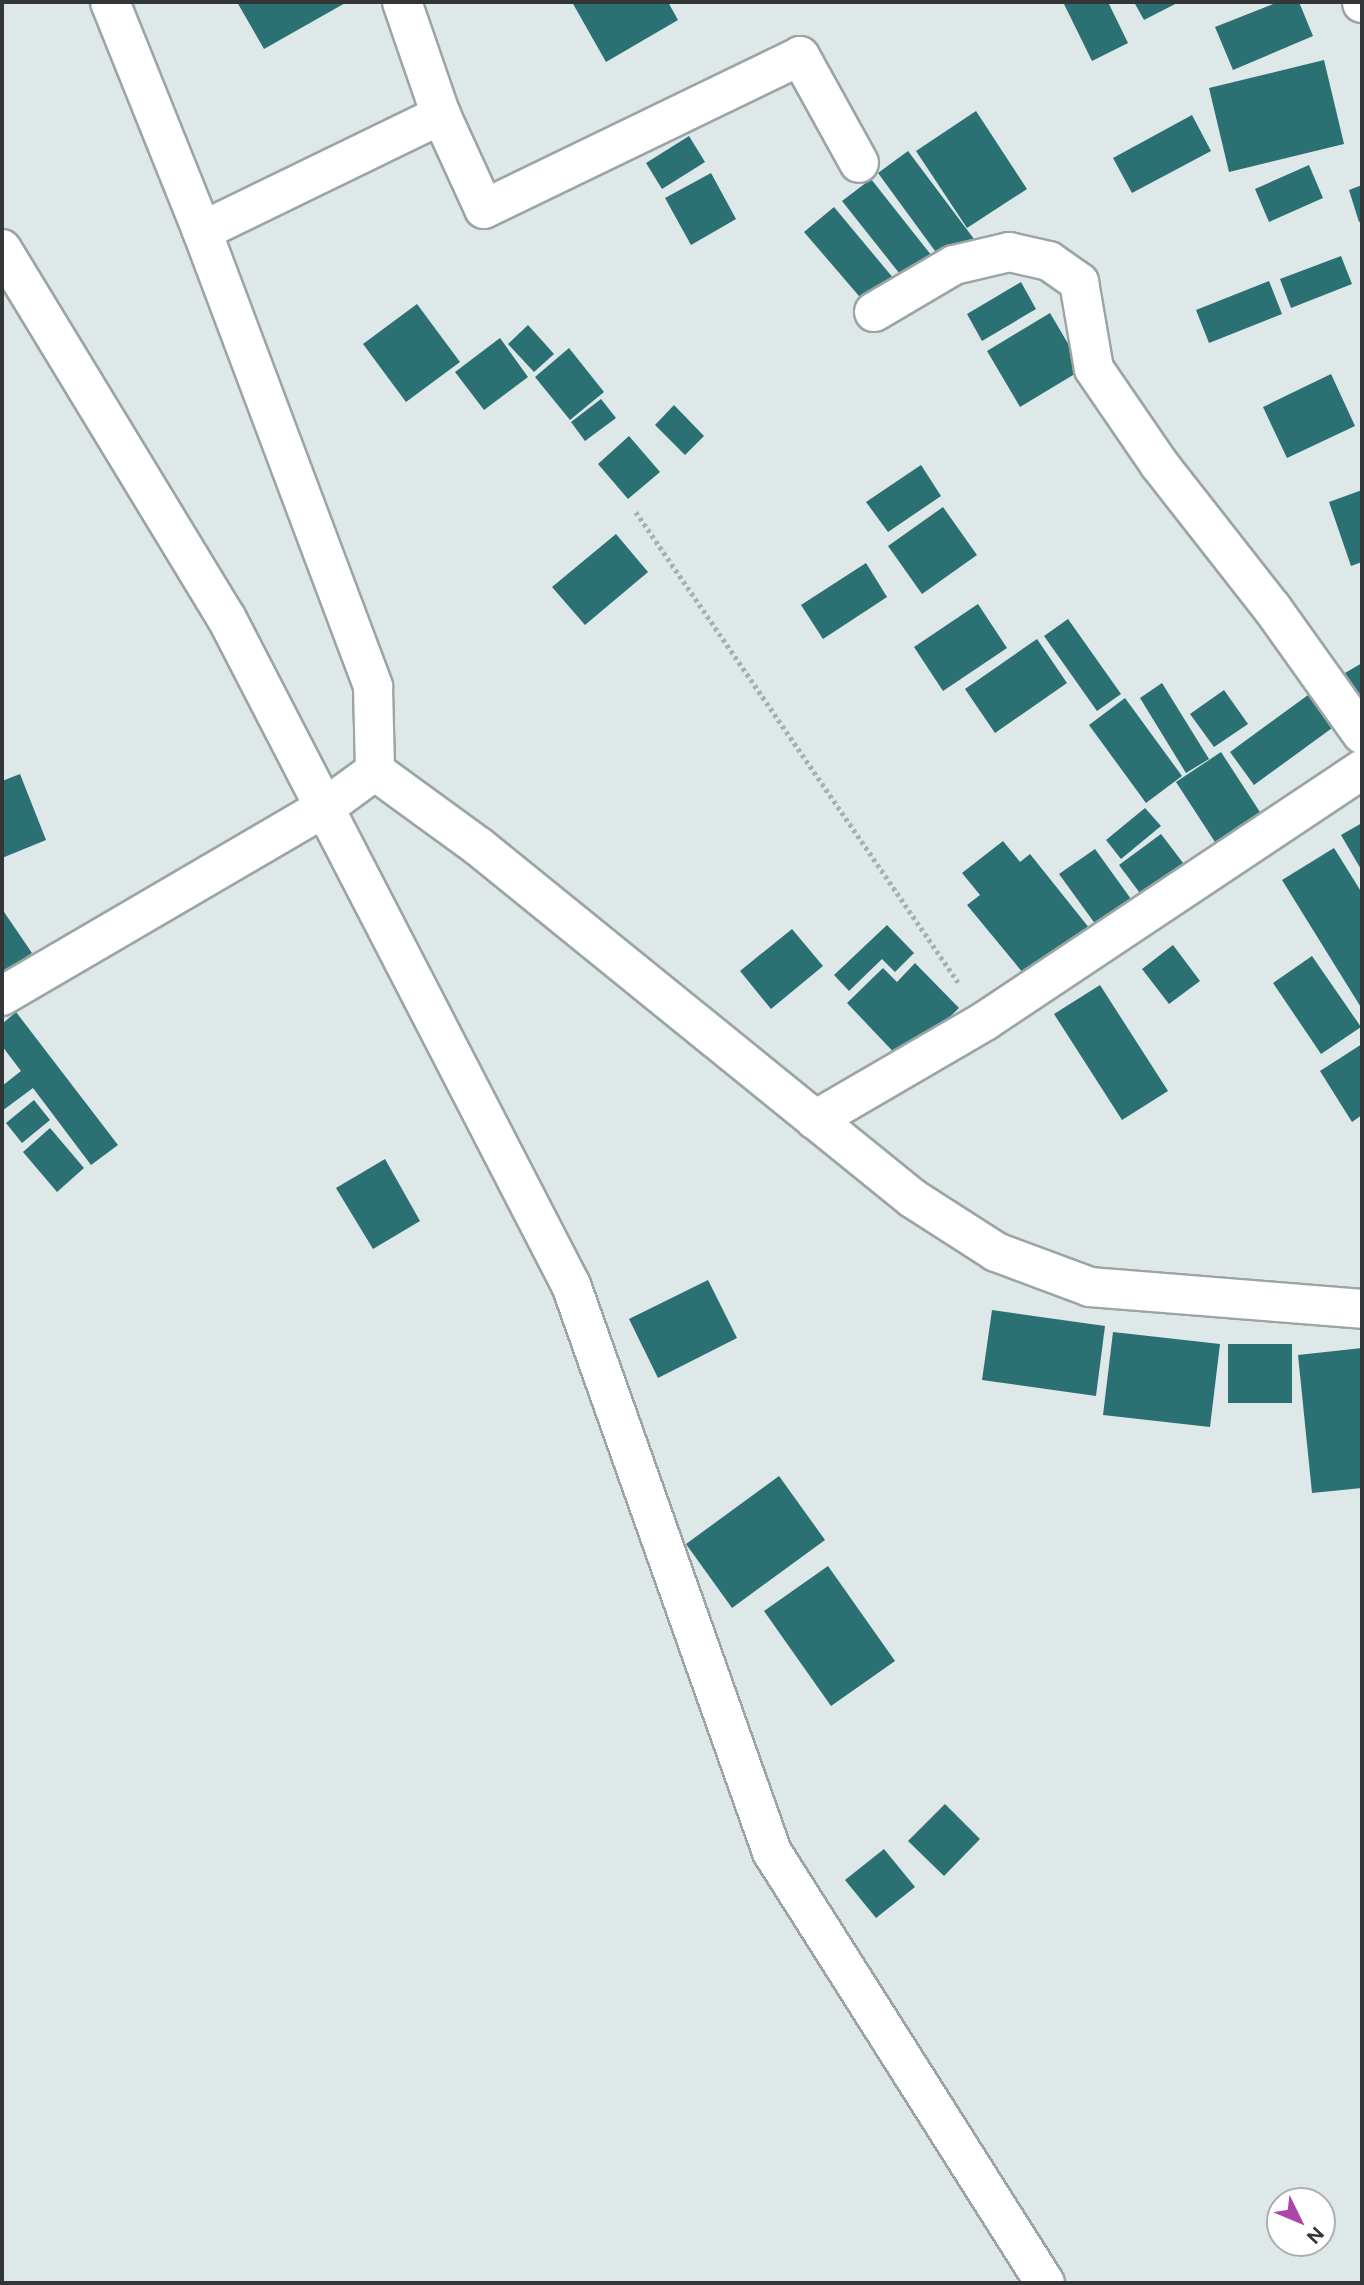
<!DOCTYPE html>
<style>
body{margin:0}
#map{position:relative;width:1364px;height:2285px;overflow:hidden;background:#dee8e8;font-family:Figtree,sans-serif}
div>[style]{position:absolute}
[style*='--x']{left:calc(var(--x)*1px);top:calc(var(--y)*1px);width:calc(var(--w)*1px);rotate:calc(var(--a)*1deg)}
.building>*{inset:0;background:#2b7173}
.path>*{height:4.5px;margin-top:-2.25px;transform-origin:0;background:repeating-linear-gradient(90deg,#a7afaf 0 3.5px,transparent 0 7px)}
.roads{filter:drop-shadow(2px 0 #9ca5a5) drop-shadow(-2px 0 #9ca5a5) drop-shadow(0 2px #9ca5a5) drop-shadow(0 -2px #9ca5a5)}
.street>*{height:38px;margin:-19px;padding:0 19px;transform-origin:19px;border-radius:19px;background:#fff}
.secondary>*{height:38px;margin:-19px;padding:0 19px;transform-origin:19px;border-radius:19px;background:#fff}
span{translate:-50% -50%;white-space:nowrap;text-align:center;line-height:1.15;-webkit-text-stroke:7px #fff;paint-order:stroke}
.frame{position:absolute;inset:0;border:4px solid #323636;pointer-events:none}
.north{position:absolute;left:1266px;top:2187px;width:70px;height:70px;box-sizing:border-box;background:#fff;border:2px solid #adafaf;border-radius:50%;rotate:133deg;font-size:19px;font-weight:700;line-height:28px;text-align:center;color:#323636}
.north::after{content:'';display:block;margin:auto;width:24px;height:32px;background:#ac46aa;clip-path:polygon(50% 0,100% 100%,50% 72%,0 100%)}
</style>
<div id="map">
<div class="building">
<div style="clip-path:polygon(237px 2px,347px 2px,264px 49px)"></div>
<div style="clip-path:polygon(572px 2px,668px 2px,678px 20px,606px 62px)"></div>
<div style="clip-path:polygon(1063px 2px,1108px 2px,1128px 43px,1092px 61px)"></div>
<div style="clip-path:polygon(1134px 2px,1179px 2px,1144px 20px)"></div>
<div style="clip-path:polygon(1278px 2px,1299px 2px,1313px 36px,1233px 70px,1215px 27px)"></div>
<div style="clip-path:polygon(1324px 60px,1344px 144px,1229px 172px,1209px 88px)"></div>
<div style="clip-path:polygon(976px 111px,1027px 189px,967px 228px,916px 151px)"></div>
<div style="clip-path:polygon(1192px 115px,1211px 151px,1132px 193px,1113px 158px)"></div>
<div style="clip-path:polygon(689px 136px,705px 162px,662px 189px,646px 163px)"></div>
<div style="clip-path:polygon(908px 151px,977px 243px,946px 266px,878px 173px)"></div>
<div style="clip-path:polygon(1309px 165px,1323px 198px,1269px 222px,1255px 189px)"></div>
<div style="clip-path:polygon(711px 173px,736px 219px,691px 245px,665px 198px)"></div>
<div style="clip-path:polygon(871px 179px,939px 265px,911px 288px,842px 201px)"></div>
<div style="clip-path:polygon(1362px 185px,1362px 221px,1359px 222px,1349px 190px)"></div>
<div style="clip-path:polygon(834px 207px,894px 279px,865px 303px,804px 232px)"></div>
<div style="clip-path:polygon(1341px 256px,1352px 284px,1291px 308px,1280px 279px)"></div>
<div style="clip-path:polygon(1269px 281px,1282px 314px,1209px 343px,1196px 310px)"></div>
<div style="clip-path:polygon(1021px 282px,1036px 309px,982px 341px,967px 314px)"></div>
<div style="clip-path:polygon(417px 304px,460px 362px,406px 402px,363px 344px)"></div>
<div style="clip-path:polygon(1050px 313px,1083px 369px,1020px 407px,987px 351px)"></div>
<div style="clip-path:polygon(528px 325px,554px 354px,534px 372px,508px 344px)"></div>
<div style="clip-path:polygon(500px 338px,528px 377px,484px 410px,455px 372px)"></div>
<div style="clip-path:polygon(569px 348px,604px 392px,570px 420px,535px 377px)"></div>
<div style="clip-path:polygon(1331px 374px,1355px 426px,1287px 458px,1263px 407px)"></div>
<div style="clip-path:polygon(601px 399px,616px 418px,585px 441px,571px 422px)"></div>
<div style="clip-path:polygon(674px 405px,704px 436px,685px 455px,655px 425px)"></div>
<div style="clip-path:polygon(629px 436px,660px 472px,628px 499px,598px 464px)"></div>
<div style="clip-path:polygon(921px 465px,941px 496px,888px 532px,866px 502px)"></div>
<div style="clip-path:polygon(1362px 490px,1362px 562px,1351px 566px,1329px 502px)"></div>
<div style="clip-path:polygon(943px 507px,977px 555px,922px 594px,888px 546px)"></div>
<div style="clip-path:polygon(616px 534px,648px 572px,585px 625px,552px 587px)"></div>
<div style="clip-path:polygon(866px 563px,887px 597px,823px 639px,801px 605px)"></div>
<div style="clip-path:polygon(978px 604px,1007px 648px,943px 691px,914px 647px)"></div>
<div style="clip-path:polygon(1068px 619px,1121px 694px,1097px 711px,1044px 636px)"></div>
<div style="clip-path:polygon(1037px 639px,1067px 683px,995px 733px,965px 689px)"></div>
<div style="clip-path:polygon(1362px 663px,1362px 704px,1345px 673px)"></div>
<div style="clip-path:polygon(1162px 683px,1209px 759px,1186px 773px,1140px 698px)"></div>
<div style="clip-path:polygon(1224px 690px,1248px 724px,1214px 747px,1190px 714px)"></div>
<div style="clip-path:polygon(1315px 690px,1339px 723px,1254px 785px,1230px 752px)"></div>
<div style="clip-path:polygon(1125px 698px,1182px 776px,1146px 803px,1089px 725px)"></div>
<div style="clip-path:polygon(1221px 752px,1271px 829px,1226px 859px,1176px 782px)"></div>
<div style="clip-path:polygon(20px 774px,46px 840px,2px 858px,2px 781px)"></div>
<div style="clip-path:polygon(1145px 808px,1161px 826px,1121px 859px,1106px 840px)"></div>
<div style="clip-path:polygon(1362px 823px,1362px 871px,1341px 835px)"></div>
<div style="clip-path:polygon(1161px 834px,1190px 872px,1148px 904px,1119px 865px)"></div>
<div style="clip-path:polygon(1003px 841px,1020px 862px,1030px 854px,1090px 929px,1028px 979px,967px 905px,980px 895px,962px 873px)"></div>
<div style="clip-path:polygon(1334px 848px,1362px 893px,1362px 1009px,1282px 880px)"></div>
<div style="clip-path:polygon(1095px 849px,1131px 899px,1096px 925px,1059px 874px)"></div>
<div style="clip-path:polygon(2px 909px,32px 953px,2px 973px)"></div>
<div style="clip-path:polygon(887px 925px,914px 953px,895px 972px,882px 959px,849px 991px,834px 975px)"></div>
<div style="clip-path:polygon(792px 929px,823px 966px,771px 1009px,740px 971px)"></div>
<div style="clip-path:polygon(1173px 945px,1200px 981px,1169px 1004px,1142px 969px)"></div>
<div style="clip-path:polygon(1312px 956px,1361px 1027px,1321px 1054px,1273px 983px)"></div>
<div style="clip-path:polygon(915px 963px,959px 1008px,903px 1062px,847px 1003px,883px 968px,897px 982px)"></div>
<div style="clip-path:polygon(1100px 985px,1168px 1091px,1122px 1120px,1054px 1014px)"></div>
<div style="clip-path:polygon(16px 1012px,118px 1145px,91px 1165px,33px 1088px,2px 1111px,2px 1086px,21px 1071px,2px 1046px,2px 1024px)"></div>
<div style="clip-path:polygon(1362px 1044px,1362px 1115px,1352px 1122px,1320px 1071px)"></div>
<div style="clip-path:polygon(34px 1100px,50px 1120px,22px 1143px,6px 1123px)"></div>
<div style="clip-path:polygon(50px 1128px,84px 1168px,57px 1192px,23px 1152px)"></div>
<div style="clip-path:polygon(385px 1159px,420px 1221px,373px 1249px,336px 1188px)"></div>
<div style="clip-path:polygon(708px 1280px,737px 1338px,658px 1378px,629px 1319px)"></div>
<div style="clip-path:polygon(992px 1310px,1105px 1326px,1096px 1396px,982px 1380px)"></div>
<div style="clip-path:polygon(1113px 1332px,1220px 1344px,1210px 1427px,1103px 1415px)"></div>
<div style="clip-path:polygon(1228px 1344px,1292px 1344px,1292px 1403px,1228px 1403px)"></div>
<div style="clip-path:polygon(1362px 1348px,1362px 1488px,1312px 1493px,1298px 1355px)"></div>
<div style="clip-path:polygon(779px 1476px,825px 1540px,732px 1608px,686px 1544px)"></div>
<div style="clip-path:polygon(828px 1566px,895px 1661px,831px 1706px,764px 1611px)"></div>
<div style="clip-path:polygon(945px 1804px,980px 1839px,944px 1876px,908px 1841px)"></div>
<div style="clip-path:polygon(884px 1849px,915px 1887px,876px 1918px,845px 1880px)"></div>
</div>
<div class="path">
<div style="--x:636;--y:512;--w:570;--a:55.58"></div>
</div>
<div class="roads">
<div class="street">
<div style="--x:402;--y:2;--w:120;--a:71"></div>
<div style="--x:441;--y:115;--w:103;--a:65.4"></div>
<div style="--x:484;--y:209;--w:351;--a:-25.8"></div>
<div style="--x:800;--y:56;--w:122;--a:61.1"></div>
<div style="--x:1362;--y:2;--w:1;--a:90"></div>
<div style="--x:202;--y:231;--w:266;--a:-25.9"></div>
<div style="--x:874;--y:312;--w:93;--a:-30.4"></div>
<div style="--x:954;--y:265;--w:57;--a:-13.3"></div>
<div style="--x:1009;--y:252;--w:41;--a:12.7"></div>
<div style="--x:1049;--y:261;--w:37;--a:35"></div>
<div style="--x:1079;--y:282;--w:88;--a:80.2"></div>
<div style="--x:1094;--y:369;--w:115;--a:55.6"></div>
<div style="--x:1159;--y:464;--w:183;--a:51.9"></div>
<div style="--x:1272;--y:608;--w:155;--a:54.5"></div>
<div style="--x:375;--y:771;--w:127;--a:36.1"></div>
<div style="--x:478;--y:846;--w:559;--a:39.04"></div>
<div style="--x:912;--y:1198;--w:100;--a:32.7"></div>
<div style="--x:996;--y:1252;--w:100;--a:20.4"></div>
<div style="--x:1090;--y:1287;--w:273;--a:4.6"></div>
<div style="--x:2;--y:996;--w:373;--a:-30.3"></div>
<div style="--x:815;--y:1120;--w:197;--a:-30.2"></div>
<div style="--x:985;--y:1021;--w:453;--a:-33.7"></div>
</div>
<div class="secondary">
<div style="--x:110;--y:2;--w:247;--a:68.1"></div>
<div style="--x:202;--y:231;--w:487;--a:69.4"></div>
<div style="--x:373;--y:687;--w:84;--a:88.6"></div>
<div style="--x:375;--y:771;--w:63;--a:144"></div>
<div style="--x:2;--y:249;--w:431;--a:58.7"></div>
<div style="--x:226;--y:617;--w:752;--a:62.69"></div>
<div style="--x:571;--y:1285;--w:602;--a:70.48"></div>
<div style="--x:772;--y:1852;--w:510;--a:57.65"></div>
</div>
</div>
<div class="frame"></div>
<div class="north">N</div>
</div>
